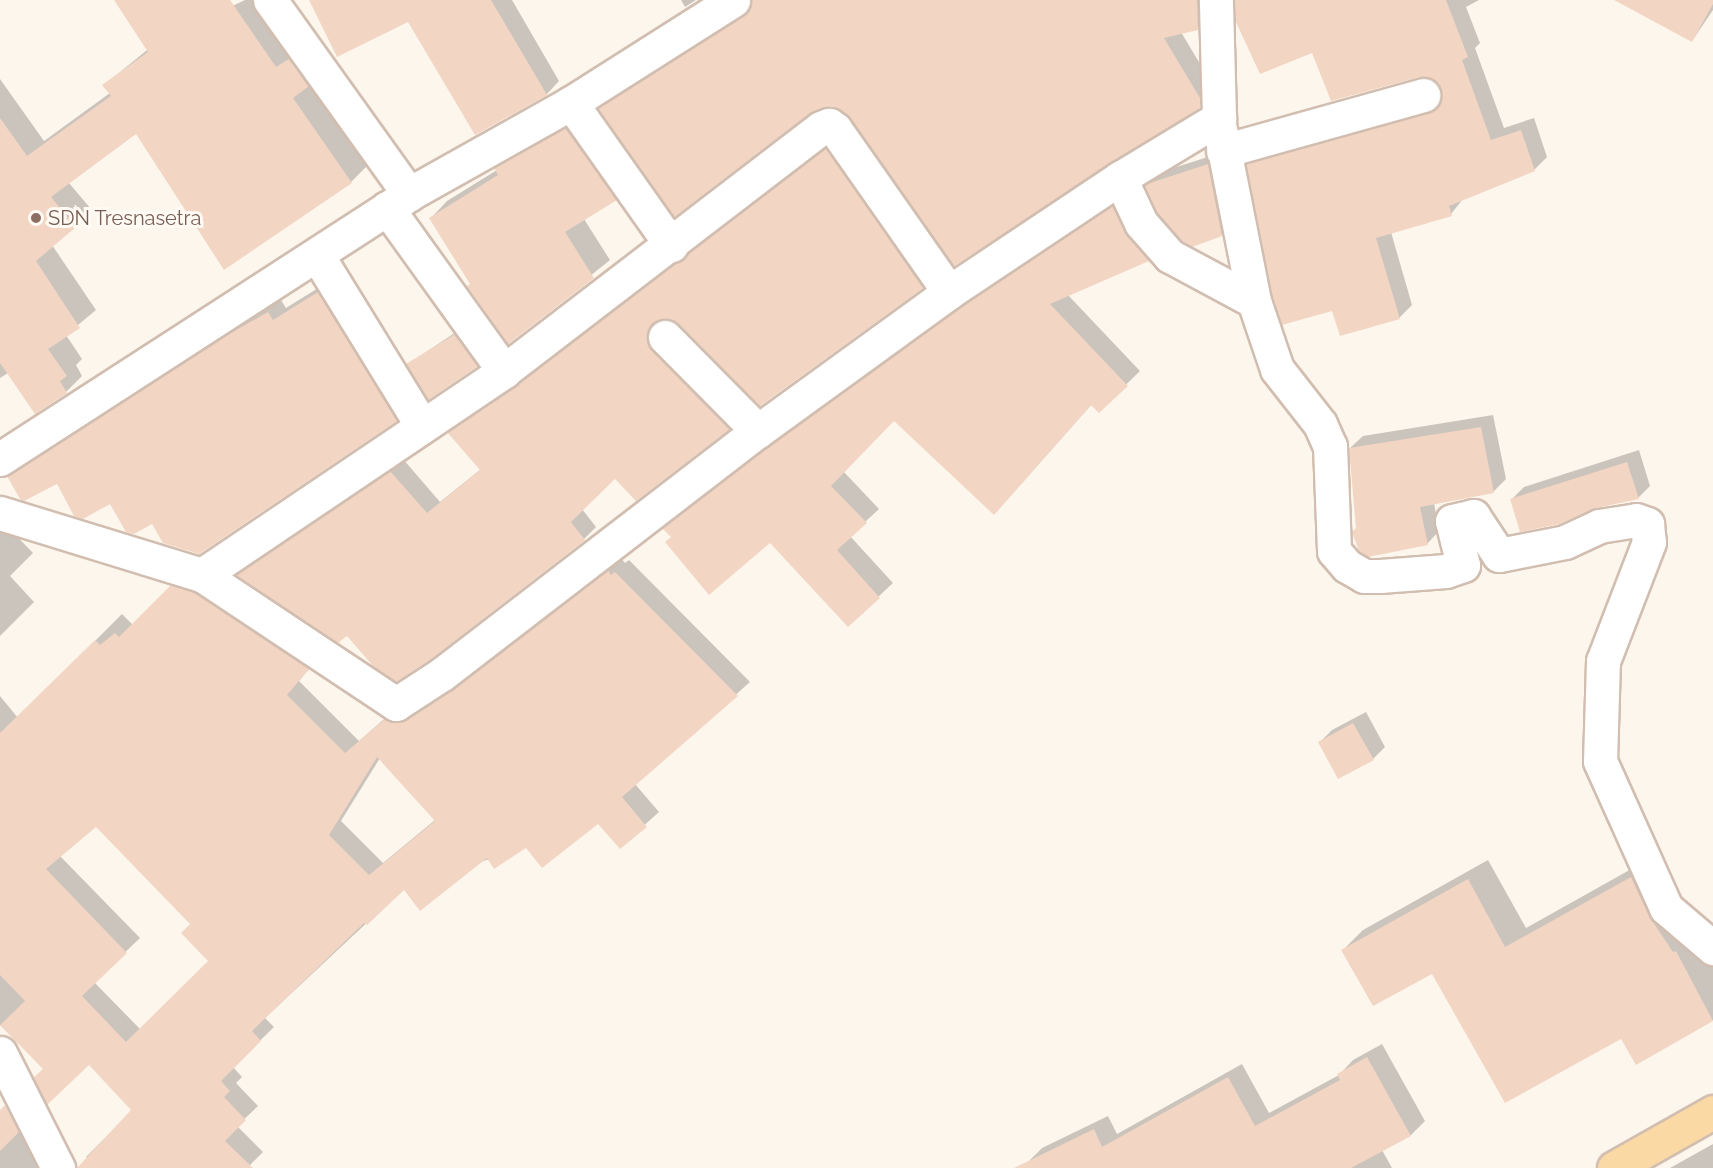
<!DOCTYPE html>
<style>
body{margin:0}
#map{position:relative;width:1713px;height:1168px;overflow:hidden;background:#fdf6ec;font-family:Raleway,sans-serif}
div>[style]{position:absolute}
[style*='--x']{left:calc(var(--x)*1px);top:calc(var(--y)*1px);width:calc(var(--w)*1px);rotate:calc(var(--a)*1deg)}
.shadow>*{inset:0;background:#0003}
.building>*{inset:0;background:#f3d5c3}
.roads{filter:drop-shadow(2px 0 #d1beb0) drop-shadow(-2px 0 #d1beb0) drop-shadow(0 2px #d1beb0) drop-shadow(0 -2px #d1beb0)}
.minor>*{height:33px;margin:-16.5px;padding:0 16.5px;transform-origin:16.5px;border-radius:16.5px;background:#fff}
.major>*{height:33px;margin:-16.5px;padding:0 16.5px;transform-origin:16.5px;border-radius:16.5px;background:#fbd9a5}
.dots>*{width:16px;height:16px;translate:-50% -50%;box-sizing:border-box;border:3px solid #fffaf3;border-radius:50%}
span{translate:-50% -50%;white-space:nowrap;text-align:center;line-height:1.15;-webkit-text-stroke:6px #fffaf3;paint-order:stroke}
.education-label{font-size:20px;color:#785e54}
.left{translate:0 -50%;text-align:left}
</style>
<div id="map">
<div class="shadow">
<div style="clip-path:polygon(245px 0,258px 0,367px 166px,351px 182px,136px 132px,69px 183px,91px 209px,52px 245px,96px 310px,66px 335px,82px 359px,76px 365px,82px 376px,66px 392px,8px 373px,0 378px,0 79px,44px 141px,110px 93px,104px 85px,157px 42px)"></div>
<div style="clip-path:polygon(310px 0,512px 0,559px 81px,547px 94px,475px 133px,408px 20px)"></div>
<div style="clip-path:polygon(681px 0,696px 0,685px 7px)"></div>
<div style="clip-path:polygon(753px 0,1211px 0,1210px 15px,1197px 28px,1181px 32px,1212px 84px,1212px 93px,1199px 106px,851px 117px,832px 105px,600px 109px,613px 96px,748px 10px)"></div>
<div style="clip-path:polygon(1235px 0,1479px 0,1466px 7px,1480px 43px,1475px 48px,1504px 128px,1534px 118px,1547px 157px,1534px 170px,1463px 199px,1451px 214px,1391px 232px,1412px 305px,1399px 318px,1333px 309px,1248px 165px,1261px 152px,1440px 101px,1443px 90px,1437px 80px,1313px 51px,1237px 20px)"></div>
<div style="clip-path:polygon(1656px 0,1713px 0,1713px 10px,1692px 41px)"></div>
<div style="clip-path:polygon(583px 112px,632px 183px,616px 199px,584px 219px,610px 260px,508px 342px,431px 218px,447px 201px,497px 170px,512px 151px)"></div>
<div style="clip-path:polygon(839px 137px,935px 274px,760px 404px,679px 322px,670px 317px,659px 320px,663px 337px,741px 416px,729px 428px,615px 477px,582px 509px,596px 527px,584px 539px,347px 634px,238px 575px,403px 459px,440px 502px,481px 469px,449px 432px,461px 420px,530px 374px)"></div>
<div style="clip-path:polygon(1220px 153px,1234px 222px,1221px 235px,1146px 186px,1158px 173px)"></div>
<div style="clip-path:polygon(1126px 193px,1162px 246px,1148px 259px,1067px 294px,1140px 371px,1099px 411px,1092px 404px,1007px 500px,894px 419px,843px 471px,879px 509px,850px 536px,893px 583px,848px 625px,770px 541px,672px 537px,664px 528px,785px 433px,975px 294px)"></div>
<div style="clip-path:polygon(331px 280px,409px 407px,396px 420px,152px 522px,57px 482px,9px 476px,22px 463px,236px 325px,281px 300px,286px 308px)"></div>
<div style="clip-path:polygon(465px 326px,486px 355px,477px 365px,408px 364px)"></div>
<div style="clip-path:polygon(1493px 415px,1506px 479px,1493px 492px,1434px 503px,1439px 531px,1427px 544px,1358px 529px,1350px 448px,1363px 436px)"></div>
<div style="clip-path:polygon(1639px 450px,1650px 486px,1638px 498px,1511px 500px,1524px 487px)"></div>
<div style="clip-path:polygon(0 519px,33px 553px,10px 576px,34px 602px,0 636px)"></div>
<div style="clip-path:polygon(evenodd,621px 558px,625px 563px,629px 560px,750px 682px,635px 784px,659px 812px,620px 847px,598px 822px,404px 888px,265px 1018px,274px 1027px,233px 1067px,242px 1077px,236px 1083px,258px 1106px,237px 1126px,263px 1152px,247px 1168px,98px 1168px,86px 1157px,133px 1110px,89px 1063px,45px 1069px,0 1025px,0 696px,18px 718px,122px 614px,133px 625px,186px 573px,321px 655px,299px 681px,359px 741px,399px 706px,420px 707px,467px 677px,621px 558px,380px 758px,435px 820px,383px 863px,341px 821px,380px 758px,621px 558px,96px 825px,191px 924px,210px 961px,141px 1030px,94px 982px,140px 938px,60px 856px,96px 825px)"></div>
<div style="clip-path:polygon(1366px 712px,1385px 747px,1373px 759px,1320px 742px,1332px 730px)"></div>
<div style="clip-path:polygon(1651px 858px,1713px 961px,1713px 1020px,1636px 1063px,1622px 1037px,1433px 971px,1343px 950px,1363px 930px,1488px 860px,1526px 928px)"></div>
<div style="clip-path:polygon(1382px 1044px,1425px 1121px,1411px 1135px,1382px 1150px,1392px 1168px,1031px 1168px,1028px 1162px,1042px 1148px,1108px 1116px,1117px 1134px,1242px 1064px,1269px 1113px,1339px 1075px,1353px 1060px)"></div>
<div style="clip-path:polygon(19px 1107px,60px 1168px,0 1168px,0 1122px)"></div>
<div style="clip-path:polygon(1713px 1144px,1713px 1168px,1670px 1168px)"></div>
</div>
<div class="building">
<div style="clip-path:polygon(114px 0,230px 0,276px 67px,289px 59px,309px 86px,293px 98px,352px 183px,224px 270px,136px 134px,51px 197px,76px 227px,36px 261px,80px 328px,48px 349px,67px 376px,60px 381px,67px 393px,35px 414px,0 363px,0 118px,27px 156px,111px 96px,102px 85px,148px 52px)"></div>
<div style="clip-path:polygon(309px 0,491px 0,547px 95px,475px 135px,408px 22px,337px 57px)"></div>
<div style="clip-path:polygon(752px 0,1197px 0,1198px 30px,1164px 38px,1200px 98px,1200px 108px,954px 266px,850px 118px,832px 106px,810px 113px,674px 217px,598px 109px,743px 16px)"></div>
<div style="clip-path:polygon(1235px 0,1446px 0,1468px 57px,1462px 60px,1491px 140px,1521px 130px,1535px 171px,1449px 206px,1452px 216px,1376px 238px,1400px 319px,1340px 336px,1332px 311px,1282px 325px,1272px 296px,1246px 164px,1428px 113px,1441px 100px,1441px 89px,1428px 77px,1419px 77px,1331px 101px,1312px 53px,1260px 74px,1235px 20px)"></div>
<div style="clip-path:polygon(1614px 0,1713px 0,1713px 4px,1692px 42px)"></div>
<div style="clip-path:polygon(565px 128px,617px 200px,565px 232px,594px 278px,508px 344px,467px 286px,470px 284px,429px 218px,498px 175px,494px 168px)"></div>
<div style="clip-path:polygon(826px 148px,923px 288px,760px 406px,678px 323px,669px 319px,652px 323px,647px 333px,651px 350px,730px 429px,636px 501px,615px 479px,571px 522px,585px 540px,431px 659px,396px 682px,373px 666px,347px 636px,338px 643px,236px 575px,390px 471px,427px 513px,480px 470px,447px 432px,515px 386px)"></div>
<div style="clip-path:polygon(1208px 164px,1222px 236px,1192px 247px,1182px 241px,1157px 213px,1144px 185px)"></div>
<div style="clip-path:polygon(1112px 206px,1127px 235px,1149px 261px,1050px 304px,1128px 386px,1099px 413px,1091px 405px,994px 515px,894px 421px,831px 486px,867px 523px,837px 550px,880px 598px,848px 627px,770px 543px,709px 595px,665px 542px,671px 537px,662px 528px,769px 446px,960px 307px)"></div>
<div style="clip-path:polygon(318px 292px,397px 421px,199px 554px,163px 543px,152px 524px,134px 534px,126px 532px,110px 504px,83px 519px,74px 516px,57px 484px,24px 501px,20px 499px,7px 476px,222px 338px,268px 312px,273px 320px)"></div>
<div style="clip-path:polygon(455px 334px,478px 366px,428px 400px,406px 364px)"></div>
<div style="clip-path:polygon(1481px 427px,1494px 493px,1420px 507px,1428px 545px,1368px 557px,1359px 551px,1352px 532px,1356px 528px,1349px 448px)"></div>
<div style="clip-path:polygon(1627px 462px,1639px 499px,1596px 508px,1559px 524px,1520px 532px,1510px 499px)"></div>
<div style="clip-path:polygon(evenodd,608px 570px,611px 575px,615px 572px,738px 696px,622px 797px,647px 827px,620px 849px,598px 824px,542px 868px,526px 848px,494px 869px,487px 858px,420px 911px,404px 890px,367px 925px,364px 923px,252px 1031px,261px 1041px,221px 1081px,230px 1091px,224px 1097px,246px 1120px,225px 1141px,253px 1168px,77px 1168px,131px 1110px,89px 1065px,47px 1105px,33px 1078px,43px 1069px,0 1025px,25px 1001px,0 975px,0 733px,95px 640px,100px 645px,115px 633px,119px 637px,171px 585px,194px 592px,309px 669px,287px 695px,345px 753px,385px 719px,395px 723px,406px 720px,452px 690px,608px 570px,377px 757px,435px 821px,369px 875px,329px 835px,377px 757px,608px 570px,96px 827px,190px 924px,181px 933px,208px 961px,126px 1042px,82px 996px,127px 953px,46px 869px,96px 827px)"></div>
<div style="clip-path:polygon(1353px 723px,1374px 760px,1338px 779px,1318px 742px)"></div>
<div style="clip-path:polygon(1631px 877px,1649px 916px,1673px 952px,1676px 951px,1713px 1021px,1636px 1065px,1621px 1039px,1505px 1103px,1432px 974px,1373px 1006px,1341px 950px,1468px 879px,1505px 947px)"></div>
<div style="clip-path:polygon(1367px 1057px,1411px 1136px,1351px 1168px,1014px 1168px,1094px 1129px,1102px 1147px,1228px 1077px,1255px 1126px,1340px 1080px,1337px 1074px)"></div>
<div style="clip-path:polygon(5px 1105px,19px 1132px,0 1151px,0 1110px)"></div>
</div>
<div class="roads">
<div class="minor">
<div style="--x:270;--y:0;--w:239;--a:54.4"></div>
<div style="--x:571;--y:103;--w:174;--a:54.8"></div>
<div style="--x:1220;--y:129;--w:175;--a:78.8"></div>
<div style="--x:1223;--y:151;--w:208;--a:-15.6"></div>
<div style="--x:1120;--y:178;--w:50;--a:65"></div>
<div style="--x:1141;--y:223;--w:44;--a:48.7"></div>
<div style="--x:1170;--y:256;--w:95;--a:28.2"></div>
<div style="--x:1254;--y:301;--w:72;--a:71.3"></div>
<div style="--x:1277;--y:369;--w:70;--a:52"></div>
<div style="--x:1320;--y:424;--w:24;--a:66"></div>
<div style="--x:1330;--y:446;--w:105;--a:87.8"></div>
<div style="--x:1334;--y:551;--w:20;--a:49"></div>
<div style="--x:1347;--y:566;--w:20;--a:30"></div>
<div style="--x:1364;--y:576;--w:16;--a:0"></div>
<div style="--x:1380;--y:576;--w:66;--a:-4.3"></div>
<div style="--x:1446;--y:571;--w:18;--a:-19"></div>
<div style="--x:1463;--y:565;--w:45;--a:-104"></div>
<div style="--x:1452;--y:521;--w:22;--a:-13"></div>
<div style="--x:1473;--y:516;--w:47;--a:56.3"></div>
<div style="--x:1499;--y:555;--w:67;--a:-11.1"></div>
<div style="--x:1565;--y:542;--w:38;--a:-25"></div>
<div style="--x:1599;--y:526;--w:37;--a:-9"></div>
<div style="--x:1636;--y:520;--w:12;--a:20"></div>
<div style="--x:1647;--y:524;--w:18;--a:84"></div>
<div style="--x:1649;--y:542;--w:128;--a:111.1"></div>
<div style="--x:1603;--y:661;--w:100;--a:91.7"></div>
<div style="--x:1600;--y:761;--w:161;--a:65.8"></div>
<div style="--x:1666;--y:908;--w:62;--a:40.4"></div>
<div style="--x:387;--y:208;--w:201;--a:54.3"></div>
<div style="--x:317;--y:255;--w:201;--a:58.4"></div>
<div style="--x:665;--y:337;--w:132;--a:45.3"></div>
<div style="--x:0;--y:459;--w:487;--a:-32.9"></div>
<div style="--x:409;--y:194;--w:186;--a:-29.3"></div>
<div style="--x:571;--y:103;--w:192;--a:-32.4"></div>
<div style="--x:0;--y:513;--w:211;--a:17.1"></div>
<div style="--x:202;--y:575;--w:233;--a:33.6"></div>
<div style="--x:396;--y:704;--w:55;--a:-33.1"></div>
<div style="--x:442;--y:674;--w:399;--a:-37.6"></div>
<div style="--x:758;--y:431;--w:236;--a:-36"></div>
<div style="--x:949;--y:292;--w:206;--a:-33.7"></div>
<div style="--x:1120;--y:178;--w:116;--a:-31.2"></div>
<div style="--x:1219;--y:118;--w:118;--a:-91.5"></div>
<div style="--x:202;--y:575;--w:364;--a:-34"></div>
<div style="--x:504;--y:371;--w:399;--a:-37.5"></div>
<div style="--x:821;--y:128;--w:9;--a:-21"></div>
<div style="--x:829;--y:125;--w:7;--a:34"></div>
<div style="--x:835;--y:129;--w:199;--a:55"></div>
<div style="--x:0;--y:1053;--w:129;--a:63.2"></div>
</div>
<div class="major">
<div style="--x:1614;--y:1168;--w:114;--a:-29.5"></div>
</div>
</div>
<div class="dots">
<div style="left:36px;top:218px;background:#8d6e63"></div>
</div>
<div class="education-label">
<span class="left" style="left:48px;top:218px">SDN Tresnasetra</span>
</div>
</div>
